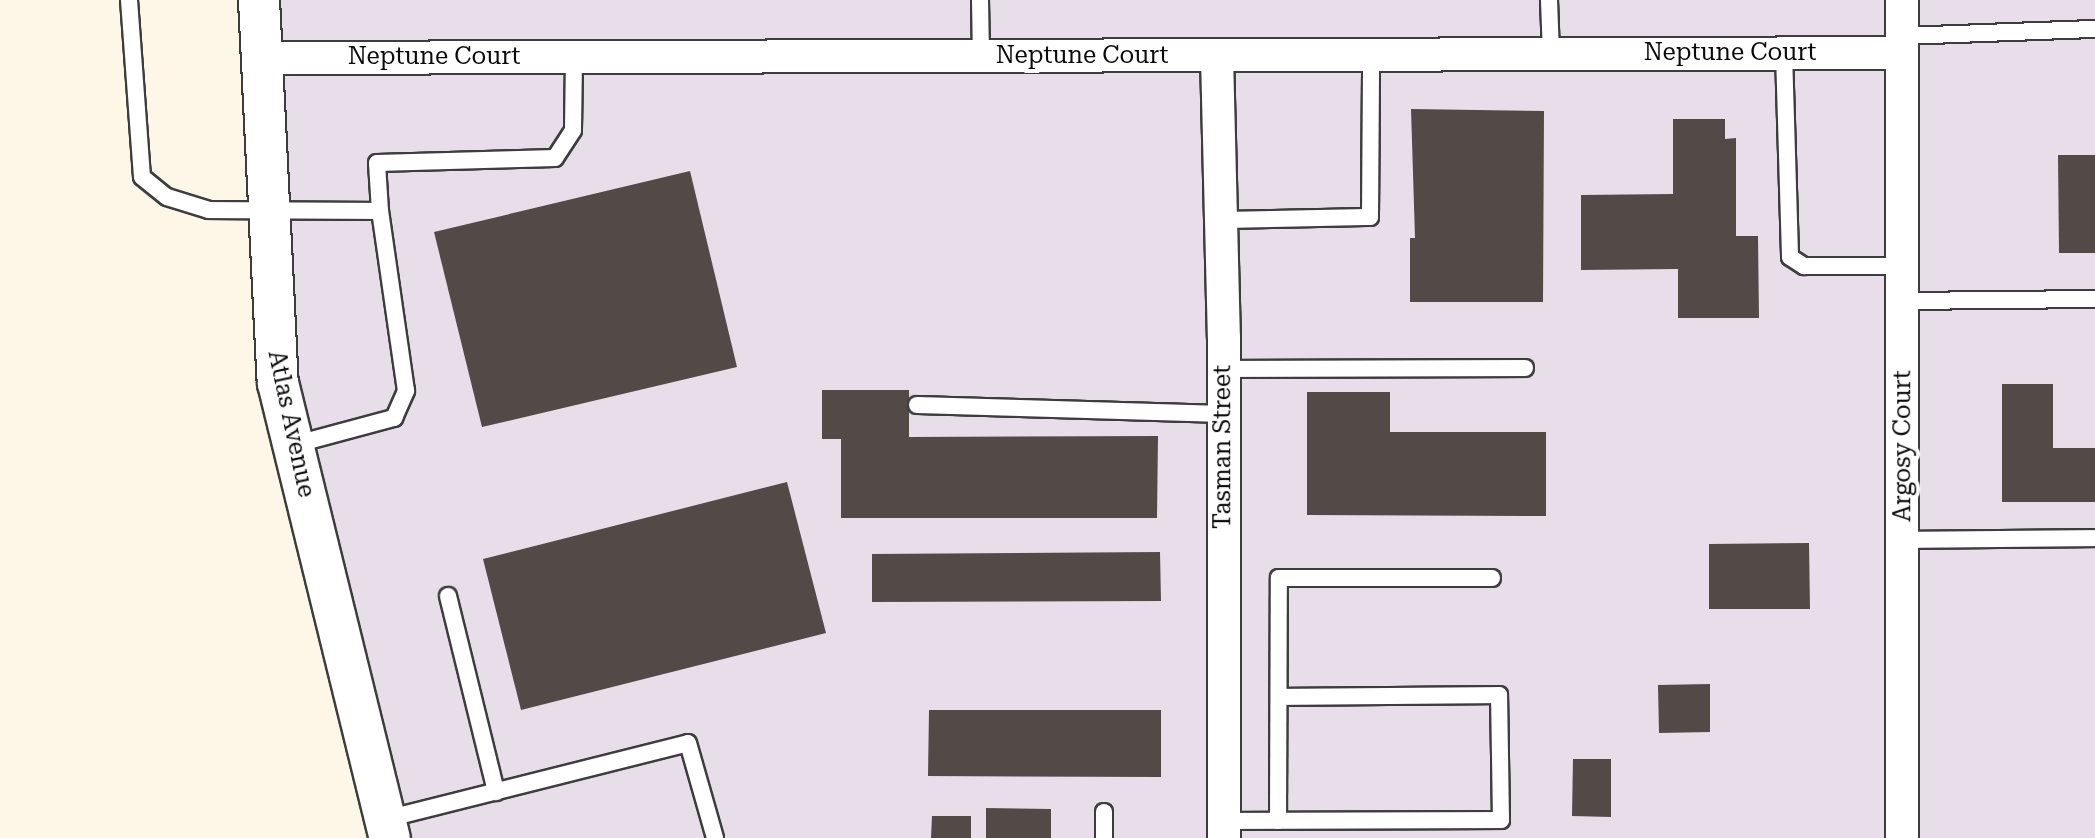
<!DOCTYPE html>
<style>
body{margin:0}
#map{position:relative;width:2095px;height:838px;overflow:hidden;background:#fef7e8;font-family:"Roboto Serif",serif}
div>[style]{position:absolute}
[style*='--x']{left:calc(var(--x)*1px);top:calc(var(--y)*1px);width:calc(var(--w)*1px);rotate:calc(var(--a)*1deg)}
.industrial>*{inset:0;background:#e7dee9}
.building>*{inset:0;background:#524a47}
.roads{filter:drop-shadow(2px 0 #3d3d3d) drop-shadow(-2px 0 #3d3d3d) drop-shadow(0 2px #3d3d3d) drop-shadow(0 -2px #3d3d3d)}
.service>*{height:16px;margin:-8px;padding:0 8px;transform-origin:8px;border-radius:8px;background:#fff}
.minor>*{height:32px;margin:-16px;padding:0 16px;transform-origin:16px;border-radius:16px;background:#fff}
.tertiary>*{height:40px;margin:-20px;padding:0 20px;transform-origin:20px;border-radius:20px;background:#fff}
span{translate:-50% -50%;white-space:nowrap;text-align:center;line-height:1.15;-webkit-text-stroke:8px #fff;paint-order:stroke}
.street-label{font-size:24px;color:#0a0a0a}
</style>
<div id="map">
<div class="industrial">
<div style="clip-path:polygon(259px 0,2095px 0,2095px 838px,390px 838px,278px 383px)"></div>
</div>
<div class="building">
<div style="clip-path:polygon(1411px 109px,1544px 111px,1543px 302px,1410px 302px,1410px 238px,1415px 238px)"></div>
<div style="clip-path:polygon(1673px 119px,1725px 119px,1725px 139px,1736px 138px,1736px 236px,1758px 236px,1759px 318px,1678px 318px,1678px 269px,1581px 270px,1581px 195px,1673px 194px)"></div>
<div style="clip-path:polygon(2058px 155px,2095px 155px,2095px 253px,2059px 253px)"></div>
<div style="clip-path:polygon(690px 171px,737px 367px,482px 427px,434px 232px)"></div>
<div style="clip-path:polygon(2002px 384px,2053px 384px,2053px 448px,2095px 448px,2095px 502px,2002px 502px)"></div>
<div style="clip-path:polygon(822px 390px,909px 390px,909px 437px,1158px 436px,1157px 518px,841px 518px,841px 439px,822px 439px)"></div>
<div style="clip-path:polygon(1307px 392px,1390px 392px,1390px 432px,1546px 432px,1546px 516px,1307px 515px)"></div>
<div style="clip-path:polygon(787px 482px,826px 633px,521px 710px,483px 559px)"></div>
<div style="clip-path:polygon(1809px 543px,1810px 609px,1709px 609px,1709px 544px)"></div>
<div style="clip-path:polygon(1160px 552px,1161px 601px,872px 602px,872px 554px)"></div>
<div style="clip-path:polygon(1710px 684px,1710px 732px,1659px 733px,1658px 685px)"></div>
<div style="clip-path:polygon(929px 710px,1161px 710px,1161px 777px,928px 776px)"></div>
<div style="clip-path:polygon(1573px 759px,1611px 759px,1611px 817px,1572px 816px)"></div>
<div style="clip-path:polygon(986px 808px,1051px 809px,1051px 838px,986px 838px)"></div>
<div style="clip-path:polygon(932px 816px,971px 816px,971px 838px,931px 838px)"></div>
</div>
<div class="roads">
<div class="service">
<div style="--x:129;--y:0;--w:177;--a:85.8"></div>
<div style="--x:142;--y:177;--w:32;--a:39"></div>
<div style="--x:167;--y:197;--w:44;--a:17.2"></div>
<div style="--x:209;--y:210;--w:171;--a:0.3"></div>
<div style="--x:980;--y:0;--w:56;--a:89"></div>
<div style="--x:1549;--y:0;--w:54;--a:87.9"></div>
<div style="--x:1902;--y:36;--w:193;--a:-2.1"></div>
<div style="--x:1784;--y:53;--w:204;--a:88.3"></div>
<div style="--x:1790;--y:257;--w:17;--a:33"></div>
<div style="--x:1804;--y:266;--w:99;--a:0"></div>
<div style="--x:1221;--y:220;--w:149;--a:-1.2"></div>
<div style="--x:1370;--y:217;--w:161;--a:-89.6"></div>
<div style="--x:1903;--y:301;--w:192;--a:-0.6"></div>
<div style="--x:1224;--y:369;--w:301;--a:-0.2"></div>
<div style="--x:917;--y:405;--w:307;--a:1.7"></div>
<div style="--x:293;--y:445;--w:105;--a:-15"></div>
<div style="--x:394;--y:418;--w:30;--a:-66"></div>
<div style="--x:406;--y:391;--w:182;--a:-98.2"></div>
<div style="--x:380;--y:211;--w:48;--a:-93.6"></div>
<div style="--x:377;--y:163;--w:178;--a:-1.6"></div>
<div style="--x:555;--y:158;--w:33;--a:-57"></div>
<div style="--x:573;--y:130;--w:74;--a:-89.2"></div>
<div style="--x:1903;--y:540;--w:192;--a:-0.6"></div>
<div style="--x:448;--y:596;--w:202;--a:76.2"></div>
<div style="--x:386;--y:819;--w:311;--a:-14.1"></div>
<div style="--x:688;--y:743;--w:99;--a:74.1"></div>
<div style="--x:1224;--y:821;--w:277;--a:-0.2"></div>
<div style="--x:1501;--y:820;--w:125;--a:-90.9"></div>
<div style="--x:1499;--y:695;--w:220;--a:179.5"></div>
<div style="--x:1278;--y:821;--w:243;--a:-89.8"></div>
<div style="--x:1279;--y:578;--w:213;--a:0"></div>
<div style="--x:1104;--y:838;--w:26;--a:-90"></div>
</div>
<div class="minor">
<div style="--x:1217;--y:56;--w:282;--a:88.6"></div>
<div style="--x:1224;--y:338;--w:500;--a:90"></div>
<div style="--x:262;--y:58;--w:1640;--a:-0.17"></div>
<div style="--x:1902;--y:838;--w:838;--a:-90"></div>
</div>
<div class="tertiary">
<div style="--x:259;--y:0;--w:383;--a:87.2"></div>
<div style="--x:278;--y:383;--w:469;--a:76.2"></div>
</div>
</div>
<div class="street-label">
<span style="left:1730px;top:53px">Neptune Court</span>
<span style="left:1082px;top:56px">Neptune Court</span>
<span style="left:434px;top:57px">Neptune Court</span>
<span style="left:291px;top:424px;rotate:78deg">Atlas Avenue</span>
<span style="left:1903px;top:446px;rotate:-90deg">Argosy Court</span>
<span style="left:1223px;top:447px;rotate:-90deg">Tasman Street</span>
</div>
</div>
